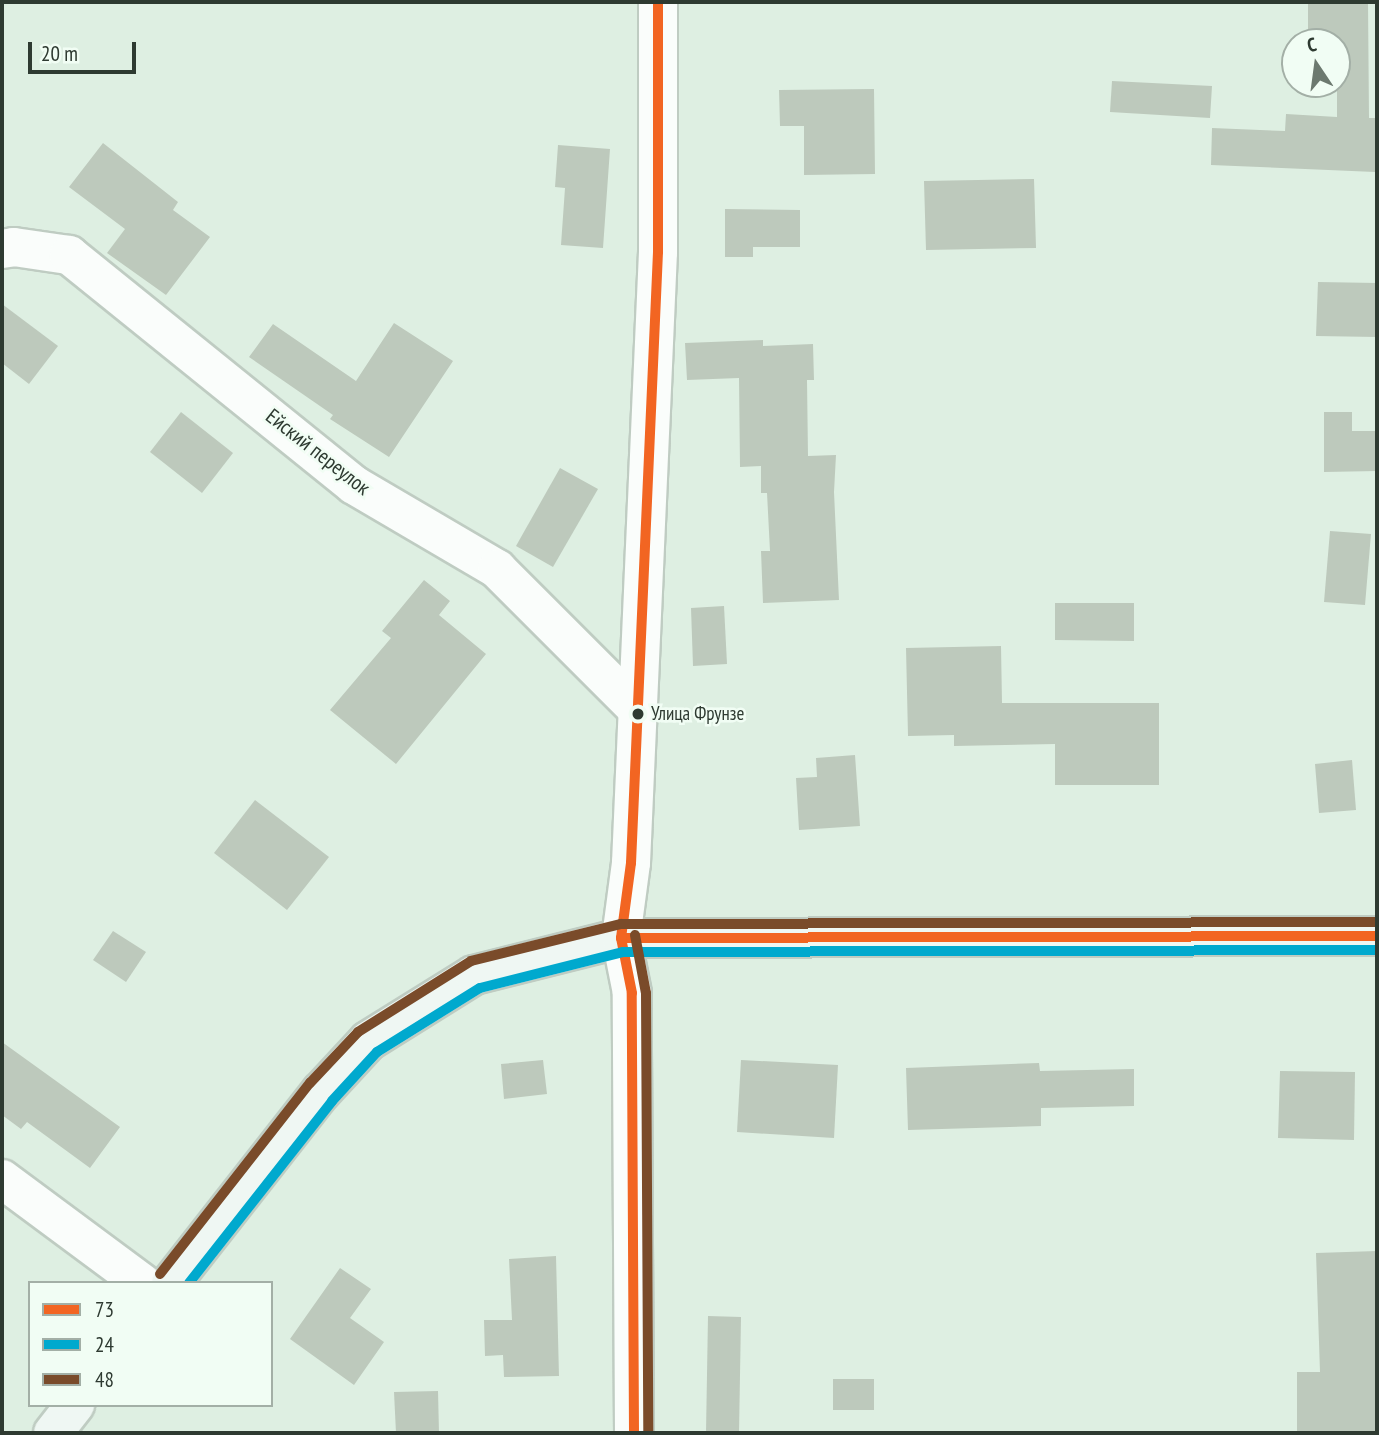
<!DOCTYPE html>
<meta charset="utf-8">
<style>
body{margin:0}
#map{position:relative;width:1379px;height:1435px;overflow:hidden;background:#deefe2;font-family:"PT Sans Narrow",sans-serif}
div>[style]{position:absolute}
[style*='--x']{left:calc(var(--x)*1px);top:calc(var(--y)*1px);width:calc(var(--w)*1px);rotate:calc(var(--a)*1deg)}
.building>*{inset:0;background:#bdc9bc}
.roads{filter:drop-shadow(2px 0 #bfccc2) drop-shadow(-2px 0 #bfccc2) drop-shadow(0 2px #bfccc2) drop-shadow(0 -2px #bfccc2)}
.street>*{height:38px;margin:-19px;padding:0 19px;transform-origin:19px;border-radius:19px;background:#fafdfb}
.secondary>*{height:38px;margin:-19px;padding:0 19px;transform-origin:19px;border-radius:19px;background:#eff7f3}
.bus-1>*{height:10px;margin:-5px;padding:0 5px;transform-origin:5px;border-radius:5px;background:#f26522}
.bus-2>*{height:10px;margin:-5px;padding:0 5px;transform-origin:5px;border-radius:5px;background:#00a9ce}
.bus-3>*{height:10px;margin:-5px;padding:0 5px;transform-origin:5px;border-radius:5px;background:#7a4b2a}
.dots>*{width:19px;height:19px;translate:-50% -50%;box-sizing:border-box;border:4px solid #f1fdf4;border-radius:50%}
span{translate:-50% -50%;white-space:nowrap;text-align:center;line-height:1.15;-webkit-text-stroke:5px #f1fdf4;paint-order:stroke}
.bus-label{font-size:19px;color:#2e3a31}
.left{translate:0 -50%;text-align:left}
.street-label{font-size:21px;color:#2e3a31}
.frame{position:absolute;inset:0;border:4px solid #2e3a31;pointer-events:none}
.legend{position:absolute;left:28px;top:1281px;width:245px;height:126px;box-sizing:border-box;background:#f1fdf4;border:2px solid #a3afa6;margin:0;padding:9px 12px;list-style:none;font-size:21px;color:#2e3a31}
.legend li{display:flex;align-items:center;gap:14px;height:35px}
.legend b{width:35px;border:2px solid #a3afa6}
.north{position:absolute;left:1281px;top:28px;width:70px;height:70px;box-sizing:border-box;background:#f1fdf4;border:2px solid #a3afa6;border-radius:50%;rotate:347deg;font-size:19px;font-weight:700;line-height:28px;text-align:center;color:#2e3a31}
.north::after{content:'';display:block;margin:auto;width:24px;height:32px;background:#6c796f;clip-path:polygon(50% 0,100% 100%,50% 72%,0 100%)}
.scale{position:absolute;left:28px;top:42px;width:108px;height:32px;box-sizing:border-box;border:4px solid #2e3a31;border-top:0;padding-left:9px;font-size:21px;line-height:24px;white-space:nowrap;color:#2e3a31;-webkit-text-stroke:5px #f1fdf4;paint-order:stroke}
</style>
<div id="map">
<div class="building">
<div style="clip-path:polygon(1308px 2px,1368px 2px,1369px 118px,1377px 118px,1375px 172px,1211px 165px,1212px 128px,1285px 131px,1286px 114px,1337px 117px,1337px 42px,1308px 42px)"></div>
<div style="clip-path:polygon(1112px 81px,1212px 86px,1210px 118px,1110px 112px)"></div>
<div style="clip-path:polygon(874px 89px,875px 174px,804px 175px,804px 126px,780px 126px,779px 90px)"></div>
<div style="clip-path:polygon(103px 143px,178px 202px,173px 210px,210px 237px,166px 295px,107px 253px,125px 229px,69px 187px)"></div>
<div style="clip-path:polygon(558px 145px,610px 149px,603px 248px,561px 245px,565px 188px,555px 187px)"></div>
<div style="clip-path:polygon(1034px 179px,1036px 248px,926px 250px,924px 181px)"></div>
<div style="clip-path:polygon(725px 209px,800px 210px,800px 247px,753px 247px,753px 257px,725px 257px)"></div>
<div style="clip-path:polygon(1318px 282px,1377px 283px,1377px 337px,1316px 336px)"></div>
<div style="clip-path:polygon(2px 304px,58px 346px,29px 384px,2px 363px)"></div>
<div style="clip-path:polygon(394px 323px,453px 361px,389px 457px,330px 419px,333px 415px,249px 357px,273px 324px,356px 381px)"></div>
<div style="clip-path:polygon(763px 340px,763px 346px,813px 344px,814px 380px,807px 380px,808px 456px,836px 455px,834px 492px,839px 600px,763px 603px,761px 551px,770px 551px,767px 493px,761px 493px,761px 466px,740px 467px,739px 378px,687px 380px,685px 343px)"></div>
<div style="clip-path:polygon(181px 412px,233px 453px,202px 493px,150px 452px)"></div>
<div style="clip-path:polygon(1324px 412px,1352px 412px,1352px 431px,1377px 431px,1377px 471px,1324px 472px)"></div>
<div style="clip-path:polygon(560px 468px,598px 489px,553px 567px,516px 546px)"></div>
<div style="clip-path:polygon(1330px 531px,1371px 534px,1365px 605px,1324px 602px)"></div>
<div style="clip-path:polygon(424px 580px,450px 601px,439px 615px,486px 654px,396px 764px,330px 710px,391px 638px,382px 631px)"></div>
<div style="clip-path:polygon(1055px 603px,1134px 603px,1134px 641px,1055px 640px)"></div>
<div style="clip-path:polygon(724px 606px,727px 664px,693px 666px,691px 608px)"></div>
<div style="clip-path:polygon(1001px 646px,1002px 703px,1159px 703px,1159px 785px,1055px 785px,1055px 744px,954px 746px,954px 735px,908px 736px,906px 648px)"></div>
<div style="clip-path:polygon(855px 755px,860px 826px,799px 830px,796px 778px,817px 777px,816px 758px)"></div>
<div style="clip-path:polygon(1352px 760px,1356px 810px,1319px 813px,1315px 764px)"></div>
<div style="clip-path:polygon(255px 800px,329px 857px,287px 910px,214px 853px)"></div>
<div style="clip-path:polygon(113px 931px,146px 952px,126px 982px,93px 960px)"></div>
<div style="clip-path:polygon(2px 1042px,120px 1127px,90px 1168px,27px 1122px,21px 1129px,2px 1115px)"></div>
<div style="clip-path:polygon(543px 1060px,547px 1094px,504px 1099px,501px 1064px)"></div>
<div style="clip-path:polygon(741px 1060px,838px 1065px,834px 1138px,737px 1132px)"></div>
<div style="clip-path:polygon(1039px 1063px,1040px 1071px,1134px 1069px,1134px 1106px,1041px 1108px,1041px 1126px,908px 1130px,906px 1068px)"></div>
<div style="clip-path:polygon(1280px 1071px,1355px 1072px,1354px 1140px,1278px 1138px)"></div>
<div style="clip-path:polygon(1377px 1251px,1377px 1433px,1297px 1433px,1297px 1372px,1320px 1372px,1316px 1253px)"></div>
<div style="clip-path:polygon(556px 1256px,559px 1376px,504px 1377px,503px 1355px,485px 1356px,484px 1320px,512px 1320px,509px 1259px)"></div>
<div style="clip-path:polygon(340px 1268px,371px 1289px,350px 1318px,384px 1342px,354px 1385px,290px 1339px)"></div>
<div style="clip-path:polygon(708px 1316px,741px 1317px,739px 1433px,706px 1433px)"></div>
<div style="clip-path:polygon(833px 1379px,874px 1379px,874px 1410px,833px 1410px)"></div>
<div style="clip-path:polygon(438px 1391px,439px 1433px,396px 1433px,394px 1392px)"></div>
</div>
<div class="roads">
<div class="street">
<div style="--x:2;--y:249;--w:12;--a:-9"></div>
<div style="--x:14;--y:247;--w:56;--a:8.3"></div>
<div style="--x:69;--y:255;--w:366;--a:38.9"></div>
<div style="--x:354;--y:485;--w:166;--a:30.4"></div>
<div style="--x:497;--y:569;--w:201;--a:45"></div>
<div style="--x:2;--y:1179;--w:174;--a:36.6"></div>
<div style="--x:634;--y:1433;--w:440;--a:-90.3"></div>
<div style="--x:632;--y:993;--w:56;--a:-101.3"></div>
<div style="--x:621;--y:938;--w:76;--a:-82.4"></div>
<div style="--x:631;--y:863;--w:612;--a:-87.47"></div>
<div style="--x:658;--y:252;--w:250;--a:-90"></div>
</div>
<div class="secondary">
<div style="--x:171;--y:1283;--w:243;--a:-51.9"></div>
<div style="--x:321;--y:1092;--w:69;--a:-47.3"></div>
<div style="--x:368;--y:1041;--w:125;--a:-31.9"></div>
<div style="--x:474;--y:975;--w:152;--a:-14.1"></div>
<div style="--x:621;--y:938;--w:756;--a:-0.15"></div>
<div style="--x:53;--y:1433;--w:36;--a:-52"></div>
</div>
</div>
<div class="bus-1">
<div style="--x:621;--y:938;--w:756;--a:-0.15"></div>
<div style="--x:634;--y:1433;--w:440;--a:-90.3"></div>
<div style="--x:632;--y:993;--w:56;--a:-101.3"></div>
<div style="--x:621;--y:938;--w:76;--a:-82.4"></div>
<div style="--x:631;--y:863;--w:612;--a:-87.47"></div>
<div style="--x:658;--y:252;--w:250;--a:-90"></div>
</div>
<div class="bus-2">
<div style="--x:189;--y:1283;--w:231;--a:-51.8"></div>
<div style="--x:332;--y:1101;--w:67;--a:-47.4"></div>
<div style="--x:377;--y:1052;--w:121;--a:-31.9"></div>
<div style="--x:480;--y:988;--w:147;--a:-14.1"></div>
<div style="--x:623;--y:952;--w:754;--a:-0.15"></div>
</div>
<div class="bus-3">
<div style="--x:635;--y:935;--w:59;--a:79.3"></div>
<div style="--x:646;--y:993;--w:440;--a:89.7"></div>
<div style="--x:160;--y:1274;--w:243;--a:-51.9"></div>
<div style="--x:310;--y:1083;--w:70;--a:-46.7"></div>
<div style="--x:358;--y:1032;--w:133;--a:-32.1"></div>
<div style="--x:471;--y:961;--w:154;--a:-13.9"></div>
<div style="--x:621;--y:924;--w:756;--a:-0.15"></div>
</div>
<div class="dots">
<div style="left:638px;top:714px;background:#2e3a31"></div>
</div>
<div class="bus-label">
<span class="left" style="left:651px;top:714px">Улица Фрунзе</span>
</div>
<div class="street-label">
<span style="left:318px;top:452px;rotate:38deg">Ейский переулок</span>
</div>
<div class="frame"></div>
<ul class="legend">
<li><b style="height:9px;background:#f26522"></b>73</li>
<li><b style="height:9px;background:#00a9ce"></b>24</li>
<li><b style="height:9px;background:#7a4b2a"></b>48</li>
</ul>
<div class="north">С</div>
<div class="scale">20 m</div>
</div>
